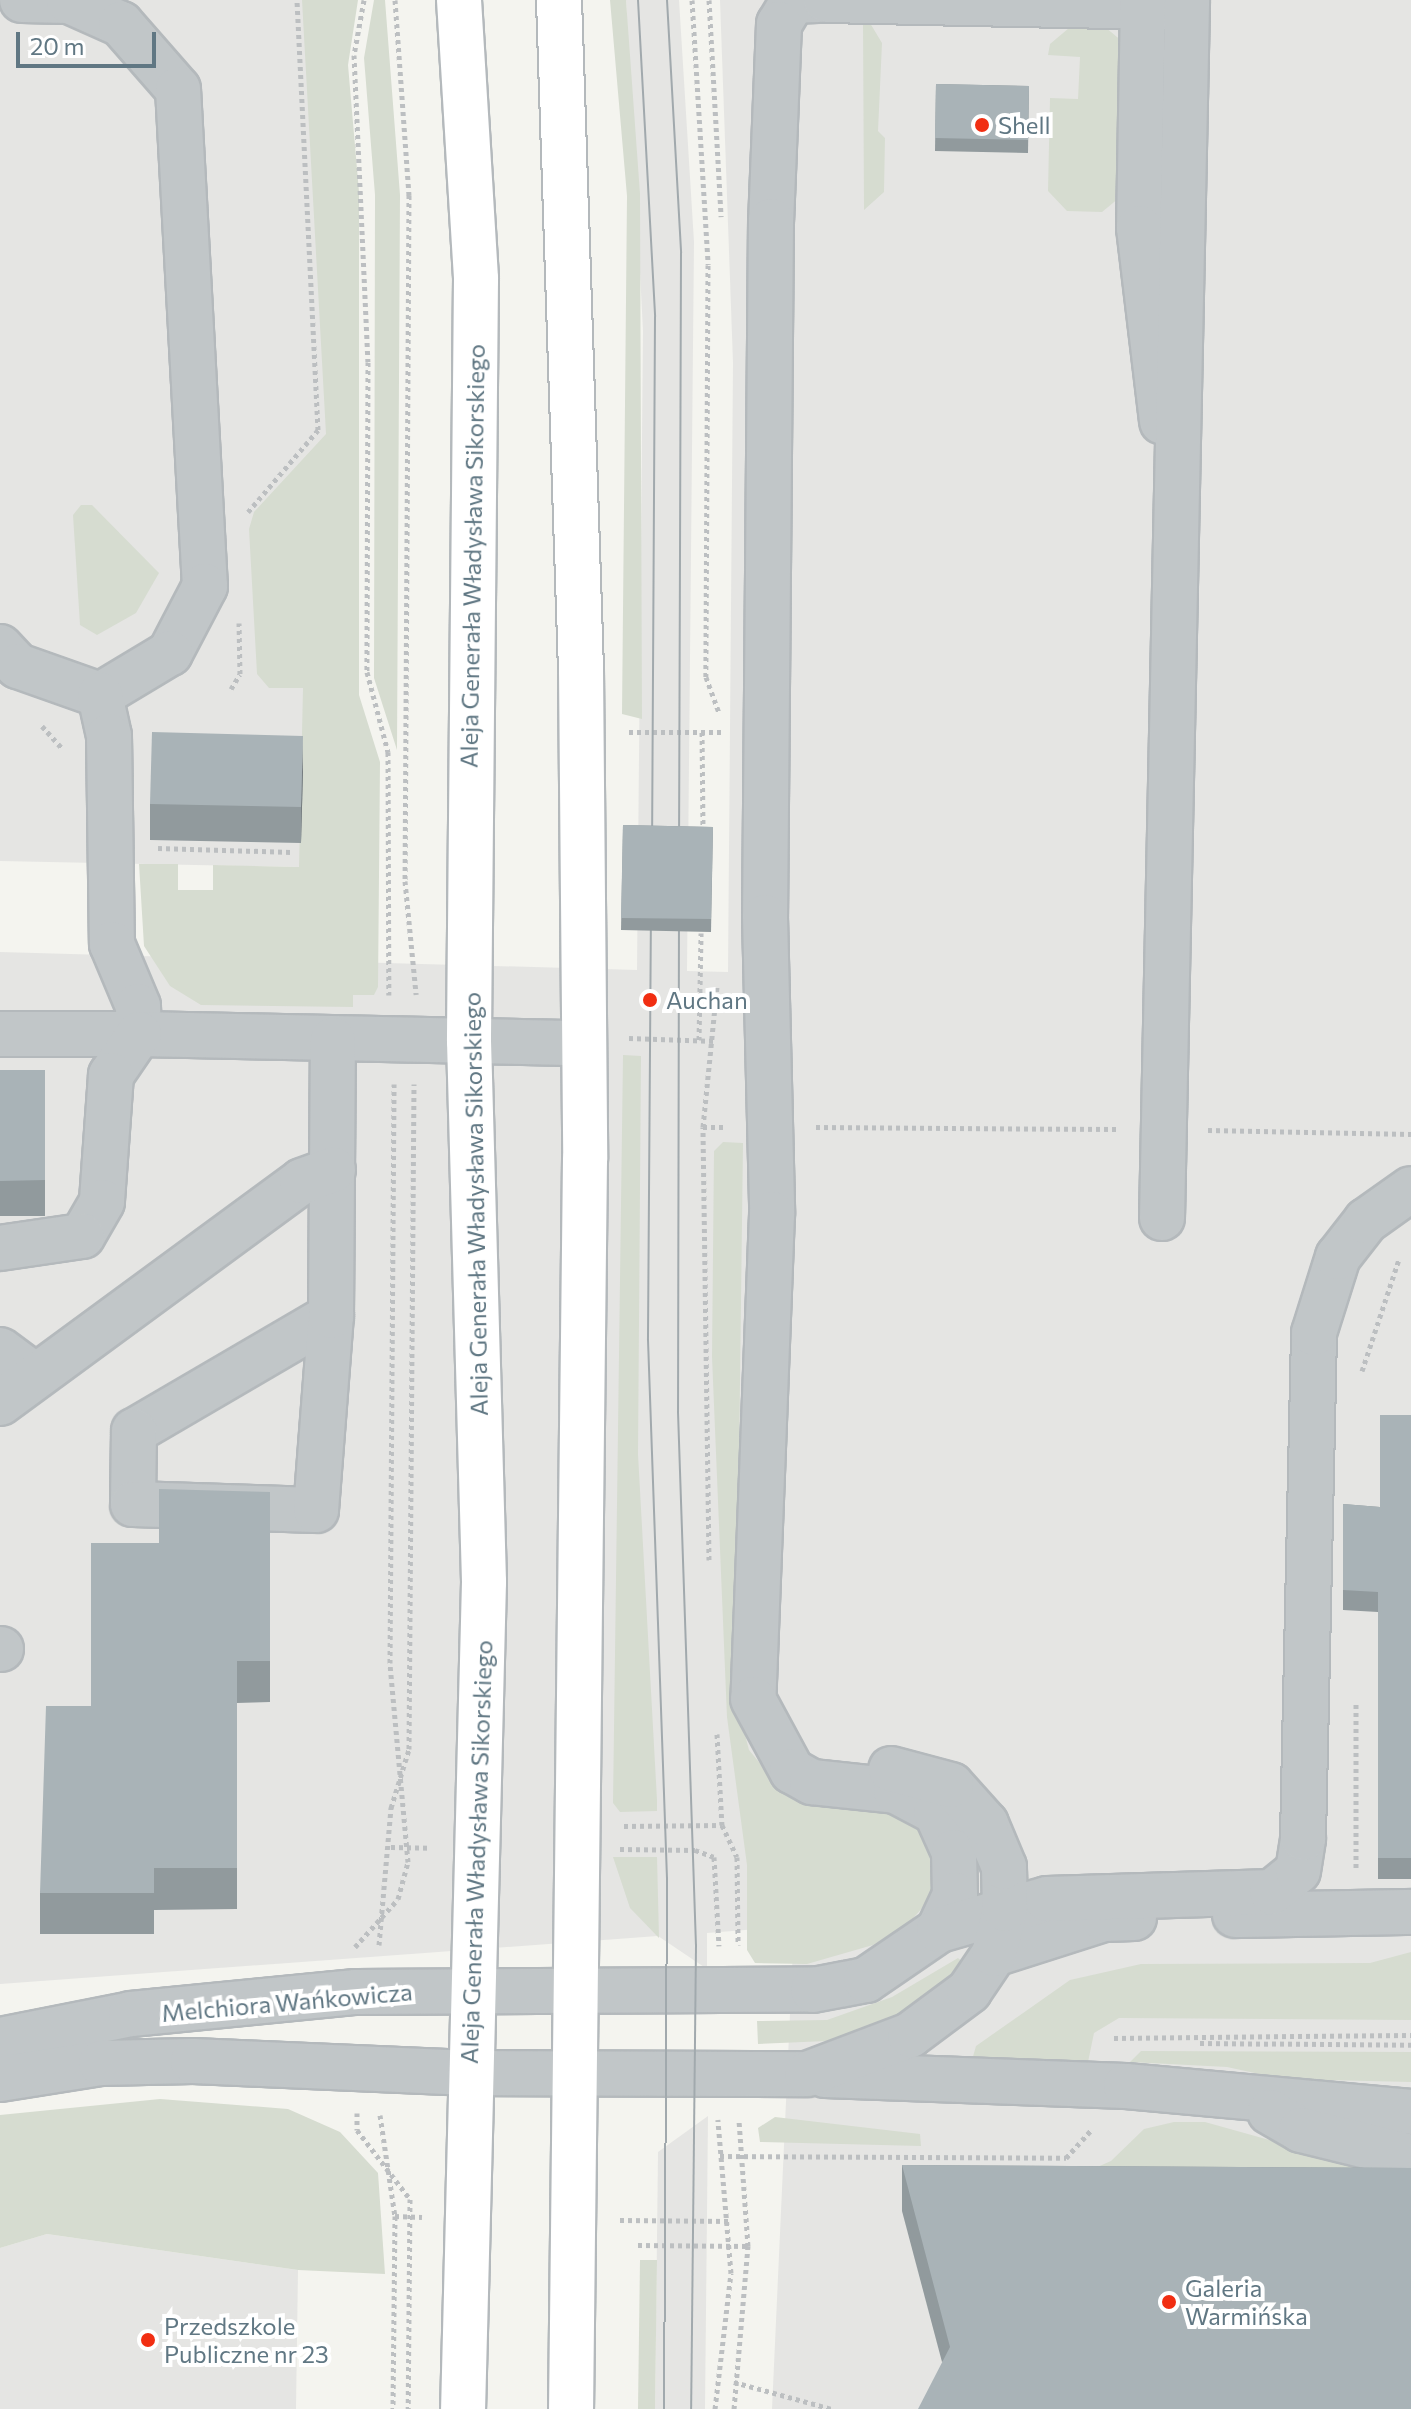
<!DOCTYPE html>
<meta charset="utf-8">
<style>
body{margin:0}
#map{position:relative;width:1411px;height:2409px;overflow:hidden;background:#f4f4ef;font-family:Commissioner,sans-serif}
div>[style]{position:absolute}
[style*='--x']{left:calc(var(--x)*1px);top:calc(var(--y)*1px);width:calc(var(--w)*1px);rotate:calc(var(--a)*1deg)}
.built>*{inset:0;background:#e5e5e3}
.green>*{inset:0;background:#d6dcd0}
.path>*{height:5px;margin-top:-2.5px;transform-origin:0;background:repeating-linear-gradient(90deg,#bcbfc1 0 4px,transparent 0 8px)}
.roads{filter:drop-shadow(2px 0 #b4b9bc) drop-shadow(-2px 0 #b4b9bc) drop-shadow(0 2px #b4b9bc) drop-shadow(0 -2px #b4b9bc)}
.minor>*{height:44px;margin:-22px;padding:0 22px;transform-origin:22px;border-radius:22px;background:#c1c6c8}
.major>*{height:44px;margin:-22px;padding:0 22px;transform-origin:22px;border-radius:22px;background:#fff}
.tram>*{height:2px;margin:-1px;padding:0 1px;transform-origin:1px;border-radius:1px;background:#a1a9ad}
.wall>*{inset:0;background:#919a9d}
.shaded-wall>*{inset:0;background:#767d80}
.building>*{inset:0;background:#a9b3b7}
.dots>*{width:22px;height:22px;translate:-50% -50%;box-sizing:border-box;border:4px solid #fff;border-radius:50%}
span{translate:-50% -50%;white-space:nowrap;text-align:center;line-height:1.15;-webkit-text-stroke:8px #fff;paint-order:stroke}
.poi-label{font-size:24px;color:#607783}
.left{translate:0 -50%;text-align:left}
.street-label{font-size:24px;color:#607783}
.scale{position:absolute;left:16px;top:32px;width:140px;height:36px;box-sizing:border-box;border:4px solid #607783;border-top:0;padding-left:10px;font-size:24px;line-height:28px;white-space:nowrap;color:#607783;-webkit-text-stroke:6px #fff;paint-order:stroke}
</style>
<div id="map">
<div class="built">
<div style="clip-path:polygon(0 0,322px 0,349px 868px,0 861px)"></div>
<div style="clip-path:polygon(626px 0,679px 0,694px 242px,687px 971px,728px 972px,733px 363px,720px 0,1411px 0,1411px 2409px,772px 2409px,794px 1926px,707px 1933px,707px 1969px,658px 1936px,0 1984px,0 952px,637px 970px,643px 331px)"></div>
<div style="clip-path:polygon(708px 2116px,705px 2409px,655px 2409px,658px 2152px)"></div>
<div style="clip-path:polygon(47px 2234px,298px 2270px,296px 2409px,0 2409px,0 2248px)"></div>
</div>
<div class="green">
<div style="clip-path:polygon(302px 0,358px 0,348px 65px,359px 192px,359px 695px,380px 762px,378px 987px,374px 995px,353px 995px,353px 1007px,201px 1005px,170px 986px,144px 946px,139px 864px,178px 864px,178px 890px,213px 890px,213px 865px,299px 867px,303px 688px,269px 688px,257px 674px,249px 529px,254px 512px,326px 434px)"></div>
<div style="clip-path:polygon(374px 0,385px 0,400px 195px,397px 750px,374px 678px,375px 195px,364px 58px)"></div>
<div style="clip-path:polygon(610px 0,626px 0,640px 194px,642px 719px,622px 714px,627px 196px)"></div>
<div style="clip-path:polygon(870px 23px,882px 43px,878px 131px,885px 138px,884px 192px,864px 210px,863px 24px)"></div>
<div style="clip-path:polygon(1105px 27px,1129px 47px,1119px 198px,1102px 212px,1067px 211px,1048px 191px,1050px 98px,1078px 99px,1080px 57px,1048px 55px,1050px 44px,1069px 28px)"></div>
<div style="clip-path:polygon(81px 505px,92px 505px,159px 573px,136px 613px,97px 635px,80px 625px,73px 515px)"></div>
<div style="clip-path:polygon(623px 1055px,641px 1056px,638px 1454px,657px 1800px,657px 1811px,620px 1812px,613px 1803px)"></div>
<div style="clip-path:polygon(723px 1142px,743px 1143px,736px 1700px,749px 1750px,776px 1783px,918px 1814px,937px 1869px,932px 1897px,908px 1924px,873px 1945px,807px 1964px,755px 1963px,747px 1950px,747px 1865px,727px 1717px,712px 1357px,714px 1151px)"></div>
<div style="clip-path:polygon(613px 1857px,657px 1857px,659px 1938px,630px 1908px)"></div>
<div style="clip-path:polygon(1411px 1952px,1411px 2020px,1119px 2018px,1094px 2033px,1088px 2062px,972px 2060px,976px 2046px,1070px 1980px,1141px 1964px,1370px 1963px)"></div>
<div style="clip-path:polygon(958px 1958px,967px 1966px,901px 2017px,827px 2041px,758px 2044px,757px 2021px,827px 2020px,892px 1997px)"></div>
<div style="clip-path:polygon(1141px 2051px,1411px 2052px,1411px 2082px,1283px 2079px,1227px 2067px,1130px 2062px)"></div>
<div style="clip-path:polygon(160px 2099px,288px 2109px,340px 2132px,378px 2173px,385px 2274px,298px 2270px,47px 2234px,0 2248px,0 2115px)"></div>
<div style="clip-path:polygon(775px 2117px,920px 2134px,921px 2146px,760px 2142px,758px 2128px)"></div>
<div style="clip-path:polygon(1174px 2122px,1205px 2122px,1381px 2171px,1070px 2179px,1111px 2161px,1144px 2129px)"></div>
<div style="clip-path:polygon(640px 2260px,657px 2260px,655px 2409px,638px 2409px)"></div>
</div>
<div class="path">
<div style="--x:364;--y:0;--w:56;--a:100.3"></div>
<div style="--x:354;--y:55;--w:307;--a:87.4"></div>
<div style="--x:368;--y:362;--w:310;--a:90.2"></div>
<div style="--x:367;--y:672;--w:83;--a:75.3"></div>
<div style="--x:388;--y:752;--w:243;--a:89.8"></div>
<div style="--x:395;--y:0;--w:196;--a:85.9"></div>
<div style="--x:409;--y:195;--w:686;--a:90.33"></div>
<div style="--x:405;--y:881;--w:114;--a:84.4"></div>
<div style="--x:692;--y:0;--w:265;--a:86.5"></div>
<div style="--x:708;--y:265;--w:412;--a:90.3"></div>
<div style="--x:706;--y:677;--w:37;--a:70"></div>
<div style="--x:709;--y:0;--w:217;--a:86.8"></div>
<div style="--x:248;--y:512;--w:108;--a:-49.5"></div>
<div style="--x:318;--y:430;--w:431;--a:-92.8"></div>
<div style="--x:231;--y:689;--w:17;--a:-59"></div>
<div style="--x:240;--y:674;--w:51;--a:-91.1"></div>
<div style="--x:42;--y:726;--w:30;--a:48"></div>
<div style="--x:629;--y:732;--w:92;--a:0"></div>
<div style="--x:702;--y:732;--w:98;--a:89.4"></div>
<div style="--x:158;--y:848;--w:133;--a:1.7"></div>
<div style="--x:629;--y:1038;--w:86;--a:2"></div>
<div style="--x:699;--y:1040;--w:107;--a:-88.9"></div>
<div style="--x:703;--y:1127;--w:23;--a:0"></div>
<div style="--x:816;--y:1127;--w:302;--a:0.4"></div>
<div style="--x:1208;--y:1130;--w:203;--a:1.1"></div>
<div style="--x:1362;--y:1371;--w:118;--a:-71.7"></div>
<div style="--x:709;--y:1560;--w:433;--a:-90.8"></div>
<div style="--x:703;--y:1127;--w:141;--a:-84.3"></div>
<div style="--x:717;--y:1734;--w:91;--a:86.9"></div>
<div style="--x:624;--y:1826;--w:98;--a:-0.6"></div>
<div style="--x:722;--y:1825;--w:35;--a:65"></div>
<div style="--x:737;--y:1857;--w:88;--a:89.3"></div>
<div style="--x:391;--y:1847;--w:39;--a:1"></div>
<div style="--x:620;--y:1849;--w:75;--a:0.8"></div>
<div style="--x:695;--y:1850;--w:20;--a:20"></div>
<div style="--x:714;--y:1857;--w:89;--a:86.8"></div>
<div style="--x:1356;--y:1868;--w:166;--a:-90"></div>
<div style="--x:379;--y:1945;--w:138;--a:-85"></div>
<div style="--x:391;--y:1808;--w:62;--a:-73"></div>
<div style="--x:409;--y:1749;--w:665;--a:-89.57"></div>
<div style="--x:355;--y:1947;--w:64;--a:-48.1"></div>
<div style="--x:398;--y:1899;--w:38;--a:-75"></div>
<div style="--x:408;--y:1862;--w:200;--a:-95.2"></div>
<div style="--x:390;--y:1663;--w:579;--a:-89.6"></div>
<div style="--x:1114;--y:2038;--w:297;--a:-0.6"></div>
<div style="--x:1200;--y:2043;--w:211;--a:0.5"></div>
<div style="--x:357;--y:2113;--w:17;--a:90"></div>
<div style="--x:357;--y:2130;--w:87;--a:52.5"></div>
<div style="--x:410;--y:2199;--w:210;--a:90.5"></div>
<div style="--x:380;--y:2115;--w:102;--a:81.6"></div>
<div style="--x:395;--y:2216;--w:193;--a:90.6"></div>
<div style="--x:720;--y:2156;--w:346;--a:0.3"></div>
<div style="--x:1066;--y:2158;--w:38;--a:-48"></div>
<div style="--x:395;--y:2216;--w:27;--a:2"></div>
<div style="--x:620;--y:2220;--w:111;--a:0.5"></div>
<div style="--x:638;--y:2245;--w:110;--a:0.5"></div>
<div style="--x:734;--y:2382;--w:102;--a:15.4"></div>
<div style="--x:715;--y:2409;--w:137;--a:-83.3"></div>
<div style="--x:731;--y:2273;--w:154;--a:-94.9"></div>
<div style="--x:734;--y:2409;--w:164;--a:-85.1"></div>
<div style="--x:748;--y:2246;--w:127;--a:-94.1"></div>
</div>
<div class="roads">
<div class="minor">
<div style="--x:22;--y:0;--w:47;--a:1.2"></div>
<div style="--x:69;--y:1;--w:57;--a:23.9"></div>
<div style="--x:121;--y:24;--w:86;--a:48.8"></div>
<div style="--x:178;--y:89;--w:498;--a:86.9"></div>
<div style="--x:205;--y:586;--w:76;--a:117.6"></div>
<div style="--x:170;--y:653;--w:82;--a:149"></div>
<div style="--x:818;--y:0;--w:25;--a:178"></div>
<div style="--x:793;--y:1;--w:27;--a:121"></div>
<div style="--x:779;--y:24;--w:197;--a:92.3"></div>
<div style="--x:771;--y:221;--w:696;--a:90.49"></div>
<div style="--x:765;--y:917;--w:297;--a:88.6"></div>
<div style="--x:772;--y:1214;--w:485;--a:92.2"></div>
<div style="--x:753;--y:1699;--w:82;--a:61.6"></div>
<div style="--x:792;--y:1771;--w:23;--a:29"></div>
<div style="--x:812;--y:1782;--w:84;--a:6.1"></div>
<div style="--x:896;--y:1791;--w:45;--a:27.7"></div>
<div style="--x:936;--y:1812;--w:44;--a:65.8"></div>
<div style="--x:954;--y:1852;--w:43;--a:88.7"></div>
<div style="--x:955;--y:1895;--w:38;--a:115"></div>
<div style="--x:826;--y:0;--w:345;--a:1.2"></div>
<div style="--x:1143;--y:0;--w:228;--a:91"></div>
<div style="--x:1139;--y:228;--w:195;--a:83.2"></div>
<div style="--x:0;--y:647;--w:26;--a:47"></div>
<div style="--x:18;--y:666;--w:87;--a:19.5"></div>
<div style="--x:100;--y:695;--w:42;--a:77.6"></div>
<div style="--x:109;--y:736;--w:208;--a:89.2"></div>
<div style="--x:112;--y:944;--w:67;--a:67.2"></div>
<div style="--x:138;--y:1006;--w:28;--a:88"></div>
<div style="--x:139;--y:1034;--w:441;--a:1.2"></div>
<div style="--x:0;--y:1034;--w:139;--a:0"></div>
<div style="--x:139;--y:1034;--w:50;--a:124.3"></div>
<div style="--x:111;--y:1075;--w:127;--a:94.1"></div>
<div style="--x:102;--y:1202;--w:39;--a:120"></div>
<div style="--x:82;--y:1236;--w:83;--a:171.7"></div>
<div style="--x:1162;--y:1218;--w:1218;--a:-88.82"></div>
<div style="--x:331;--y:1316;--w:228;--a:149.7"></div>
<div style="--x:134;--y:1431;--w:73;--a:90.8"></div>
<div style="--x:133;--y:1504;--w:183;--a:1.9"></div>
<div style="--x:316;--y:1510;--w:195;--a:-85.6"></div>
<div style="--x:331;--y:1316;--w:276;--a:-89.6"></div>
<div style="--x:0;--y:1350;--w:44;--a:36.6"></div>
<div style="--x:0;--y:1403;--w:375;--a:-36.3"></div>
<div style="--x:302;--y:1181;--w:33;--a:-20"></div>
<div style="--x:0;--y:1649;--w:1;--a:0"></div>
<div style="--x:1235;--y:1915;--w:176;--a:-1"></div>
<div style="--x:994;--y:1954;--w:115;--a:-17.7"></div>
<div style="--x:1104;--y:1919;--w:30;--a:-2"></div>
<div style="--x:0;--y:2040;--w:134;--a:-11.2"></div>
<div style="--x:131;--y:2014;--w:226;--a:-5.6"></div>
<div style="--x:356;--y:1992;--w:457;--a:-0.3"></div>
<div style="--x:813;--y:1990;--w:54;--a:-10.7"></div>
<div style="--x:866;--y:1980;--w:88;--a:-34.4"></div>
<div style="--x:939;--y:1930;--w:112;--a:-16"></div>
<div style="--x:1047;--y:1899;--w:225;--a:-1.8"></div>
<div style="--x:1272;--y:1892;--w:33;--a:-39"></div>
<div style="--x:1298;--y:1871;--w:33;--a:-81"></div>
<div style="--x:1303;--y:1838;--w:505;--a:-88.75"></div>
<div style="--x:1314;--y:1333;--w:80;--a:-72.5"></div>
<div style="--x:1338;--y:1257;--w:46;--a:-52.1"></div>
<div style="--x:1366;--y:1221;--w:55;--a:-35.4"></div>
<div style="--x:825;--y:2075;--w:301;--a:2.1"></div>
<div style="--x:1126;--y:2086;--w:286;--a:5.2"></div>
<div style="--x:0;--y:2079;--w:102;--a:-9"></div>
<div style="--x:101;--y:2063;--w:92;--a:-1.2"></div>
<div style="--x:193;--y:2061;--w:277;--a:2.5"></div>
<div style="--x:470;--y:2073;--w:337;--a:0.2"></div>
<div style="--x:807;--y:2074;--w:110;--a:-20.7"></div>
<div style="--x:910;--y:2035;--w:74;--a:-36.7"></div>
<div style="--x:969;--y:1991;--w:45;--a:-56"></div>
<div style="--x:994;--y:1954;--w:46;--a:-76.3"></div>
<div style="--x:1005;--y:1909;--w:42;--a:-91.4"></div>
<div style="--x:1004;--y:1867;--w:47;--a:-112.7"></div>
<div style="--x:986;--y:1824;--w:52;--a:-131.9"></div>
<div style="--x:951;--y:1785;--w:62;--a:-165.1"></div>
<div style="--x:1270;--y:2112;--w:36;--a:30"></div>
<div style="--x:1301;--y:2130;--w:113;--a:13.8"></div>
</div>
<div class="major">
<div style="--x:459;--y:0;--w:280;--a:86.5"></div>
<div style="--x:476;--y:279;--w:762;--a:90.53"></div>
<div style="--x:469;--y:1041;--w:541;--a:88.41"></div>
<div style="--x:484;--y:1582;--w:827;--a:91.45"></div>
<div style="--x:559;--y:0;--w:670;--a:88.12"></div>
<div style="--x:581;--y:670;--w:489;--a:89.5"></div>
<div style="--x:585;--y:1159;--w:1250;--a:90.64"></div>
</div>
</div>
<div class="tram">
<div style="--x:638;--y:0;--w:317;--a:86.9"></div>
<div style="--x:655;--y:317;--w:530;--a:90.32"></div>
<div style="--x:667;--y:0;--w:253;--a:86.8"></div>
<div style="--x:681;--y:253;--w:596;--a:90.19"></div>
<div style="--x:651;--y:907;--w:433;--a:90.4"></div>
<div style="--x:648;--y:1340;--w:538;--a:87.98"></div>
<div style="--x:667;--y:1878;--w:531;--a:90.32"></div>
<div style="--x:679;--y:909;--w:503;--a:90.11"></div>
<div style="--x:678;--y:1412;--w:533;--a:88.07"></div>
<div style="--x:696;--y:1945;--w:464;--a:90.6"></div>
</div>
<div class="wall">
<div style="clip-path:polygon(936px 84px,1029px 86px,1028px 153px,935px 151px)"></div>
<div style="clip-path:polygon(303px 771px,301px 843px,150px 840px,150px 804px)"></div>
<div style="clip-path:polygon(623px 825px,713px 827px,711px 932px,621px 930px)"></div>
<div style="clip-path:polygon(0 1070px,45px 1070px,45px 1216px,0 1216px)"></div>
<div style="clip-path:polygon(1411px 1415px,1411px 1879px,1378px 1879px,1378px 1612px,1343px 1610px,1343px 1504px,1380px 1507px)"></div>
<div style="clip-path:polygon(270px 1492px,270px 1702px,237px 1703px,237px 1909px,154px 1910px,154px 1934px,40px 1934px,40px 1893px,91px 1706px,159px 1543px)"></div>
<div style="clip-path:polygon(902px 2165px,1411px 2168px,942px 2362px,902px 2211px)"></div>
</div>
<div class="shaded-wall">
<div style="clip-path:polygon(303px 736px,303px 771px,301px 843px,301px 807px)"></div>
</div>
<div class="building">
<div style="clip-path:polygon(936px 84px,1029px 86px,1028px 140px,935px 138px)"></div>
<div style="clip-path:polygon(152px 732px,303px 736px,301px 807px,150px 804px)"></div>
<div style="clip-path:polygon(623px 825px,713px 827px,711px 919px,621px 918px)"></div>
<div style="clip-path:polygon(0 1070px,45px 1070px,45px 1180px,0 1181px)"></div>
<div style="clip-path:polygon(1380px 1415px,1411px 1415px,1411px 1858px,1378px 1858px,1378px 1592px,1343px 1590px,1343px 1504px,1380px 1507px)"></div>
<div style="clip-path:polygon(159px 1489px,270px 1492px,270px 1661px,237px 1661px,237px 1868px,154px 1868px,154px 1893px,40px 1893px,46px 1706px,91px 1706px,91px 1543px,159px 1543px)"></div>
<div style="clip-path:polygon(902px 2165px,1411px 2168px,1411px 2409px,918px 2409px,950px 2347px)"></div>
</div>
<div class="dots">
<div style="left:982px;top:125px;background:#f12e12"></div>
<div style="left:650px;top:1000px;background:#f12e12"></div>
<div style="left:1169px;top:2302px;background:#f12e12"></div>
<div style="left:148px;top:2340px;background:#f12e12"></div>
</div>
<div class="poi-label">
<span class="left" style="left:998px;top:125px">Shell</span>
<span class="left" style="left:666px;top:1000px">Auchan</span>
<span class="left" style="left:1185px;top:2302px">Galeria<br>Warmińska</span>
<span class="left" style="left:164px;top:2340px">Przedszkole<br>Publiczne nr 23</span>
</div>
<div class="street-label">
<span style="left:472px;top:556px;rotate:-89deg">Aleja Generała Władysława Sikorskiego</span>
<span style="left:475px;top:1204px;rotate:-91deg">Aleja Generała Władysława Sikorskiego</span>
<span style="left:476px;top:1852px;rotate:-88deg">Aleja Generała Władysława Sikorskiego</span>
<span style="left:287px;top:2002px;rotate:-5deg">Melchiora Wańkowicza</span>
</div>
<div class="scale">20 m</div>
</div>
